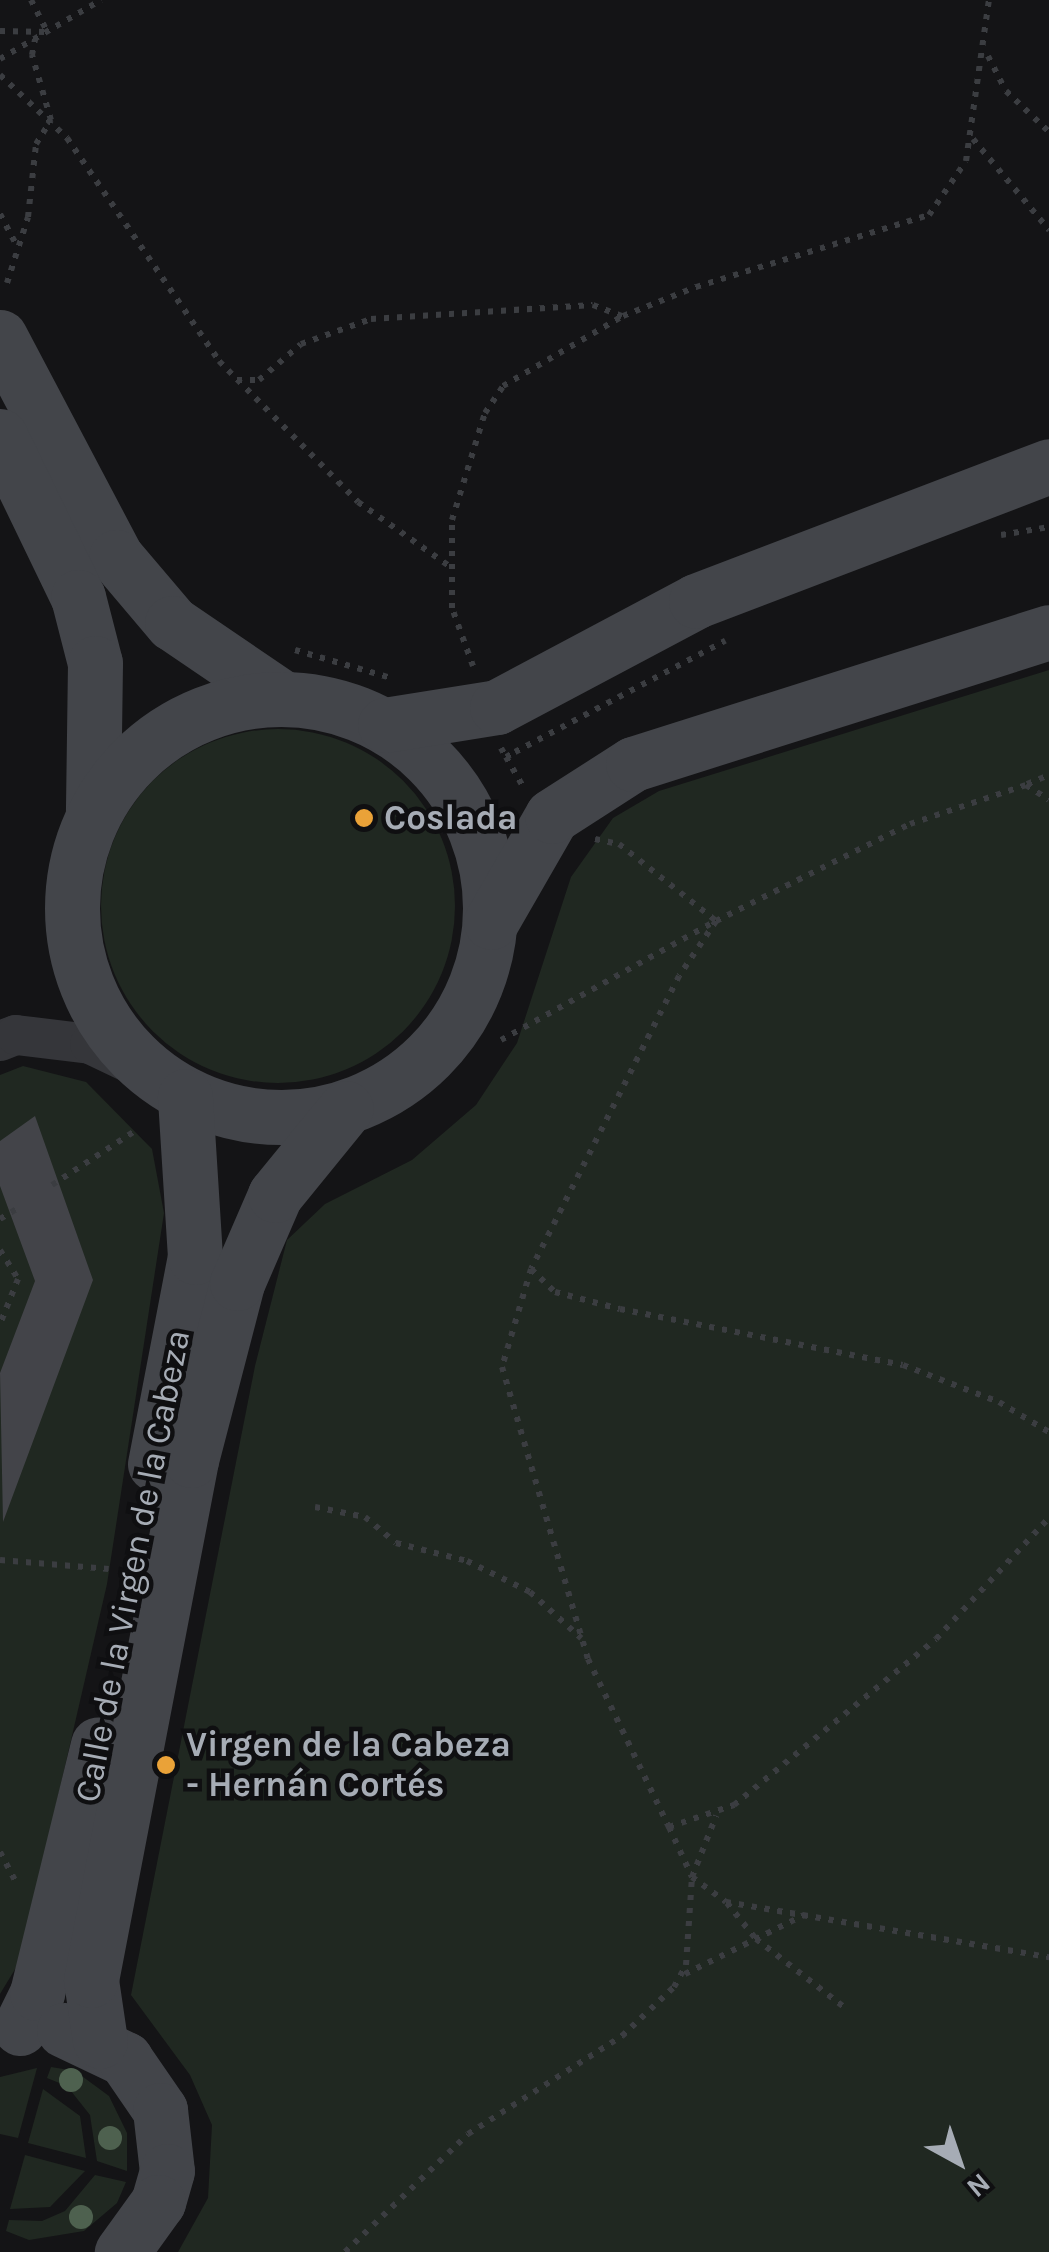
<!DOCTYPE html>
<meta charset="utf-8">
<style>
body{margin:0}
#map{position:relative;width:1049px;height:2252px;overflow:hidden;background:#141416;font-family:Karla,sans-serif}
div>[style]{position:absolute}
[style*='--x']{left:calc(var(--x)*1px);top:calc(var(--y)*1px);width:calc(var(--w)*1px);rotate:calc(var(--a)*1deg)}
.green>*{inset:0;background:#202821}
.round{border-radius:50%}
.building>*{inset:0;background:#434449}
.path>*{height:6px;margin-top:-3px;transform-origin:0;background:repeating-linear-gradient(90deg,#3b3d41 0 5px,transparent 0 13px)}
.street>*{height:40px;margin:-20px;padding:0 20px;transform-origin:20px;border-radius:20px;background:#35363a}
.secondary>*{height:55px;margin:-27.5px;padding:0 27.5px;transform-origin:27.5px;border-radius:27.5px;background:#43454a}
.secondary>.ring{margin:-27.5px;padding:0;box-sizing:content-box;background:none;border:55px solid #43454a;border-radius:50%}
.trees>*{width:24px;height:24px;margin:-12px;border-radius:50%;background:#4e614f}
.dots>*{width:28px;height:28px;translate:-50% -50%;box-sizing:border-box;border:5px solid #0f0f11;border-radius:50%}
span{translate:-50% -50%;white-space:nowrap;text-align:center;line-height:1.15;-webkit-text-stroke:9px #0f0f11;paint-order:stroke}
.poi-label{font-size:35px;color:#a6acb5;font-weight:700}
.left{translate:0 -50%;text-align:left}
.street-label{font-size:35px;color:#a6acb5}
.north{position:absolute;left:909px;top:2112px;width:100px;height:100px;-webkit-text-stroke:8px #0f0f11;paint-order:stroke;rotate:140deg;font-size:28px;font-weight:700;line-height:40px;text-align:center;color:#a6acb5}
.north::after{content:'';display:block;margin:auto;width:35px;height:45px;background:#a6acb5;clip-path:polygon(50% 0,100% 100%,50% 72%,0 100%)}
</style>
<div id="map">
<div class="green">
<div style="clip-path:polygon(1049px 670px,1049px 2252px,178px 2252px,208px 2198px,212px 2125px,190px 2075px,131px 1995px,255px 1366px,287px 1240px,325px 1204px,412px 1160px,476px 1105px,517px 1043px,571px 877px,613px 818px,659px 791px)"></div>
<div class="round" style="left:101px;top:729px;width:354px;height:354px"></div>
<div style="clip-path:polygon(23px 1066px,86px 1082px,152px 1149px,164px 1213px,107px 1584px,20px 1961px,0 1994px,0 1075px)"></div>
<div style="clip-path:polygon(51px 2067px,75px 2071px,109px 2096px,127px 2133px,127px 2171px,97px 2161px,90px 2115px,67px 2086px,47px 2078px)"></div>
<div style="clip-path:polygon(37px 2068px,18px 2138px,0 2134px,0 2077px)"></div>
<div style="clip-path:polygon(43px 2089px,80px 2116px,86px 2158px,28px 2143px)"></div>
<div style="clip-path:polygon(25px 2155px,85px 2171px,50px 2207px,10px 2209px)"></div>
<div style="clip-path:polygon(95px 2175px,126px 2182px,117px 2203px,84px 2231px,29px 2240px,6px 2231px,9px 2220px,42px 2221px,65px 2211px)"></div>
</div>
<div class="building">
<div style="clip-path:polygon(35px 1116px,93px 1280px,3px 1522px,0 1373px,35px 1281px,0 1186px,0 1141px)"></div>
</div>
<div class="path">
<div style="--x:31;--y:0;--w:35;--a:63"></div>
<div style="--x:0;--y:31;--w:46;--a:1.2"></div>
<div style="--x:988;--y:56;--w:39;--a:63"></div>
<div style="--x:1006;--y:91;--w:59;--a:43.6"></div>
<div style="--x:0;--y:59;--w:117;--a:-30.3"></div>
<div style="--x:0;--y:75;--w:92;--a:43.2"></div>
<div style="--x:67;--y:138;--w:270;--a:55.7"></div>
<div style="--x:219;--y:361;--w:198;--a:45.4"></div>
<div style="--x:358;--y:502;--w:111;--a:35.1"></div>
<div style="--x:973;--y:139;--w:119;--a:50.1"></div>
<div style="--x:0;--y:214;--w:38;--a:62"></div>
<div style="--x:7;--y:283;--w:69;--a:-72.3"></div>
<div style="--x:28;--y:217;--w:73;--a:-83.7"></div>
<div style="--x:36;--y:144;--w:28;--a:-58"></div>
<div style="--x:51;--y:120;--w:68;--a:-106.3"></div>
<div style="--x:32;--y:55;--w:16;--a:-79"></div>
<div style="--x:237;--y:380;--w:22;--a:0"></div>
<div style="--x:259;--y:380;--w:55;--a:-40.6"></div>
<div style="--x:301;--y:344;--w:74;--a:-19.7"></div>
<div style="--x:371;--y:319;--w:222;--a:-3.6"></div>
<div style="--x:593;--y:305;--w:31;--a:21"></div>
<div style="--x:1001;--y:535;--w:49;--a:-9.5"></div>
<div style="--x:295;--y:650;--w:97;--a:16.2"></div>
<div style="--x:473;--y:666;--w:62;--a:-109.9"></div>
<div style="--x:452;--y:608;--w:88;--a:-90"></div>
<div style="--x:452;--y:520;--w:112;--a:-72.9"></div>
<div style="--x:485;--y:413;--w:32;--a:-56"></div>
<div style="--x:503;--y:386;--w:139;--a:-30.3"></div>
<div style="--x:623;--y:316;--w:79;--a:-21.7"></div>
<div style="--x:696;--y:287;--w:244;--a:-17.2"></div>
<div style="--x:929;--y:215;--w:65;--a:-55.6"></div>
<div style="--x:966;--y:161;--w:163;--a:-81.9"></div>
<div style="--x:501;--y:748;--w:10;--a:61"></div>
<div style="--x:506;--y:757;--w:10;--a:-29"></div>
<div style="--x:515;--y:752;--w:238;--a:-27.9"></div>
<div style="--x:506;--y:757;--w:34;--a:60"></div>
<div style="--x:1027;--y:784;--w:24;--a:-22"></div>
<div style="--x:595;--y:839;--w:25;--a:12"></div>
<div style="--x:619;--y:844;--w:124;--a:38.4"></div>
<div style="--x:716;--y:921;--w:217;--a:-26.6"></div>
<div style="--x:910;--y:824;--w:122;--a:-18.6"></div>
<div style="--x:1026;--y:785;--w:27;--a:33"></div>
<div style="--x:716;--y:921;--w:66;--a:123.9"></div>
<div style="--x:679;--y:976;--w:328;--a:116.8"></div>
<div style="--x:531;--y:1269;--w:33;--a:44"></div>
<div style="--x:555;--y:1292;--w:67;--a:14.7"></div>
<div style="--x:620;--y:1309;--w:288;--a:11.2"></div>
<div style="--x:903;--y:1365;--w:103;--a:21.1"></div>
<div style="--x:999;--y:1402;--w:58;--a:31"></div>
<div style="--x:501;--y:1040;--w:244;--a:-29"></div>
<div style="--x:52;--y:1185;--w:103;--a:-33.1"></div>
<div style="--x:0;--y:1219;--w:21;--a:-31"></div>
<div style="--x:0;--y:1250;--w:34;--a:58"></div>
<div style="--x:18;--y:1279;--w:48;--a:111.8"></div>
<div style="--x:531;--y:1269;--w:102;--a:106.5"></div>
<div style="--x:502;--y:1367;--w:304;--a:73.6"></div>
<div style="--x:588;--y:1659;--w:187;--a:64.3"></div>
<div style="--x:669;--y:1827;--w:69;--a:-18.7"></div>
<div style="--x:734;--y:1805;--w:261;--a:-39.4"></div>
<div style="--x:936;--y:1639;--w:166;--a:-47"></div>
<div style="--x:315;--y:1507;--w:51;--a:11.3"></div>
<div style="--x:365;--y:1517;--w:40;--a:40"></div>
<div style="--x:396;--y:1543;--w:73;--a:14.2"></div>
<div style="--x:467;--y:1561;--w:70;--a:26.2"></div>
<div style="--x:530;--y:1592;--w:69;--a:42"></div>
<div style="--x:0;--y:1560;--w:109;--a:4.7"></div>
<div style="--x:669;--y:1827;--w:55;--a:65.3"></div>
<div style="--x:692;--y:1877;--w:42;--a:36.3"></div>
<div style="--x:726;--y:1902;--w:328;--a:9.7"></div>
<div style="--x:0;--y:1852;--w:36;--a:62"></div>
<div style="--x:727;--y:1903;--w:46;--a:51.1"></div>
<div style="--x:756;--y:1939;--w:111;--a:37.7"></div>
<div style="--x:685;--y:1974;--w:133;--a:-26.4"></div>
<div style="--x:345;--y:2252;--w:170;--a:-43.8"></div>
<div style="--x:468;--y:2134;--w:183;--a:-32.5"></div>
<div style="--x:622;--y:2036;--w:71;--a:-43.3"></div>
<div style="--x:674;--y:1987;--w:25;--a:-61"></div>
<div style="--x:686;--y:1965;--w:88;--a:-86.1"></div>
<div style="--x:692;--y:1877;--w:66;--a:-68.5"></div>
</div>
<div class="street">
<div style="--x:0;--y:1041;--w:17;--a:-21"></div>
<div style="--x:16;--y:1035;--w:75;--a:6.9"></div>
<div style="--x:90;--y:1044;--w:65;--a:25.4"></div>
</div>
<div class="secondary">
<div style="--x:0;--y:337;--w:249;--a:62.2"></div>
<div style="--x:116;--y:557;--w:87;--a:49.7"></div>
<div style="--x:172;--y:623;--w:132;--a:34.2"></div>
<div style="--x:0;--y:436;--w:179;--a:64.2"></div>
<div style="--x:78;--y:597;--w:68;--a:75.6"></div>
<div style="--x:95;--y:663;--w:149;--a:90.8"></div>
<div class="ring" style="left:72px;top:699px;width:363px;height:363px"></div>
<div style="--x:385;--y:725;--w:113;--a:-9.1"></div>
<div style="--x:497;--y:707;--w:225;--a:-28"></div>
<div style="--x:696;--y:601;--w:378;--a:-20.9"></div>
<div style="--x:491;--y:922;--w:122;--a:-60.1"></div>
<div style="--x:552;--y:816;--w:96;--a:-32.7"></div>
<div style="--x:633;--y:764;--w:436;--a:-17.6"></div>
<div style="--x:155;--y:1464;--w:211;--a:-79.1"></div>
<div style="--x:195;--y:1257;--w:161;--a:-93.6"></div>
<div style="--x:20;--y:2028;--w:39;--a:-64"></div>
<div style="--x:37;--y:1993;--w:256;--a:-76.2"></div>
<div style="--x:64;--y:2030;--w:68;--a:25.4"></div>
<div style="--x:125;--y:2059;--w:62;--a:55.5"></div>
<div style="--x:160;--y:2110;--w:61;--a:83.5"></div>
<div style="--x:167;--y:2171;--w:32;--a:106"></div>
<div style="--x:158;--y:2202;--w:62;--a:125.8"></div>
<div style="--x:100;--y:2041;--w:62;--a:-98.4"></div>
<div style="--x:91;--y:1980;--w:530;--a:-79.11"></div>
<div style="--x:191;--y:1460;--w:183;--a:-75.4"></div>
<div style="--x:237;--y:1283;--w:96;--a:-66.6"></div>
<div style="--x:275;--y:1195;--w:112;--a:-50.8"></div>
</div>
<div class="trees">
<div style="left:71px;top:2080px"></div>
<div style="left:110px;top:2138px"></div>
<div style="left:81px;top:2217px"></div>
</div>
<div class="dots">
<div style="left:364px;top:818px;background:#eaa238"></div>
<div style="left:166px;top:1765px;background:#eaa238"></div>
</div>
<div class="poi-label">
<span class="left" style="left:384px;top:818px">Coslada</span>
<span class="left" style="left:186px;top:1765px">Virgen de la Cabeza<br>- Hernán Cortés</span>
</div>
<div class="street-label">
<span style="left:133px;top:1566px;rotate:-79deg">Calle de la Virgen de la Cabeza</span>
</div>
<div class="north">N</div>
</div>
